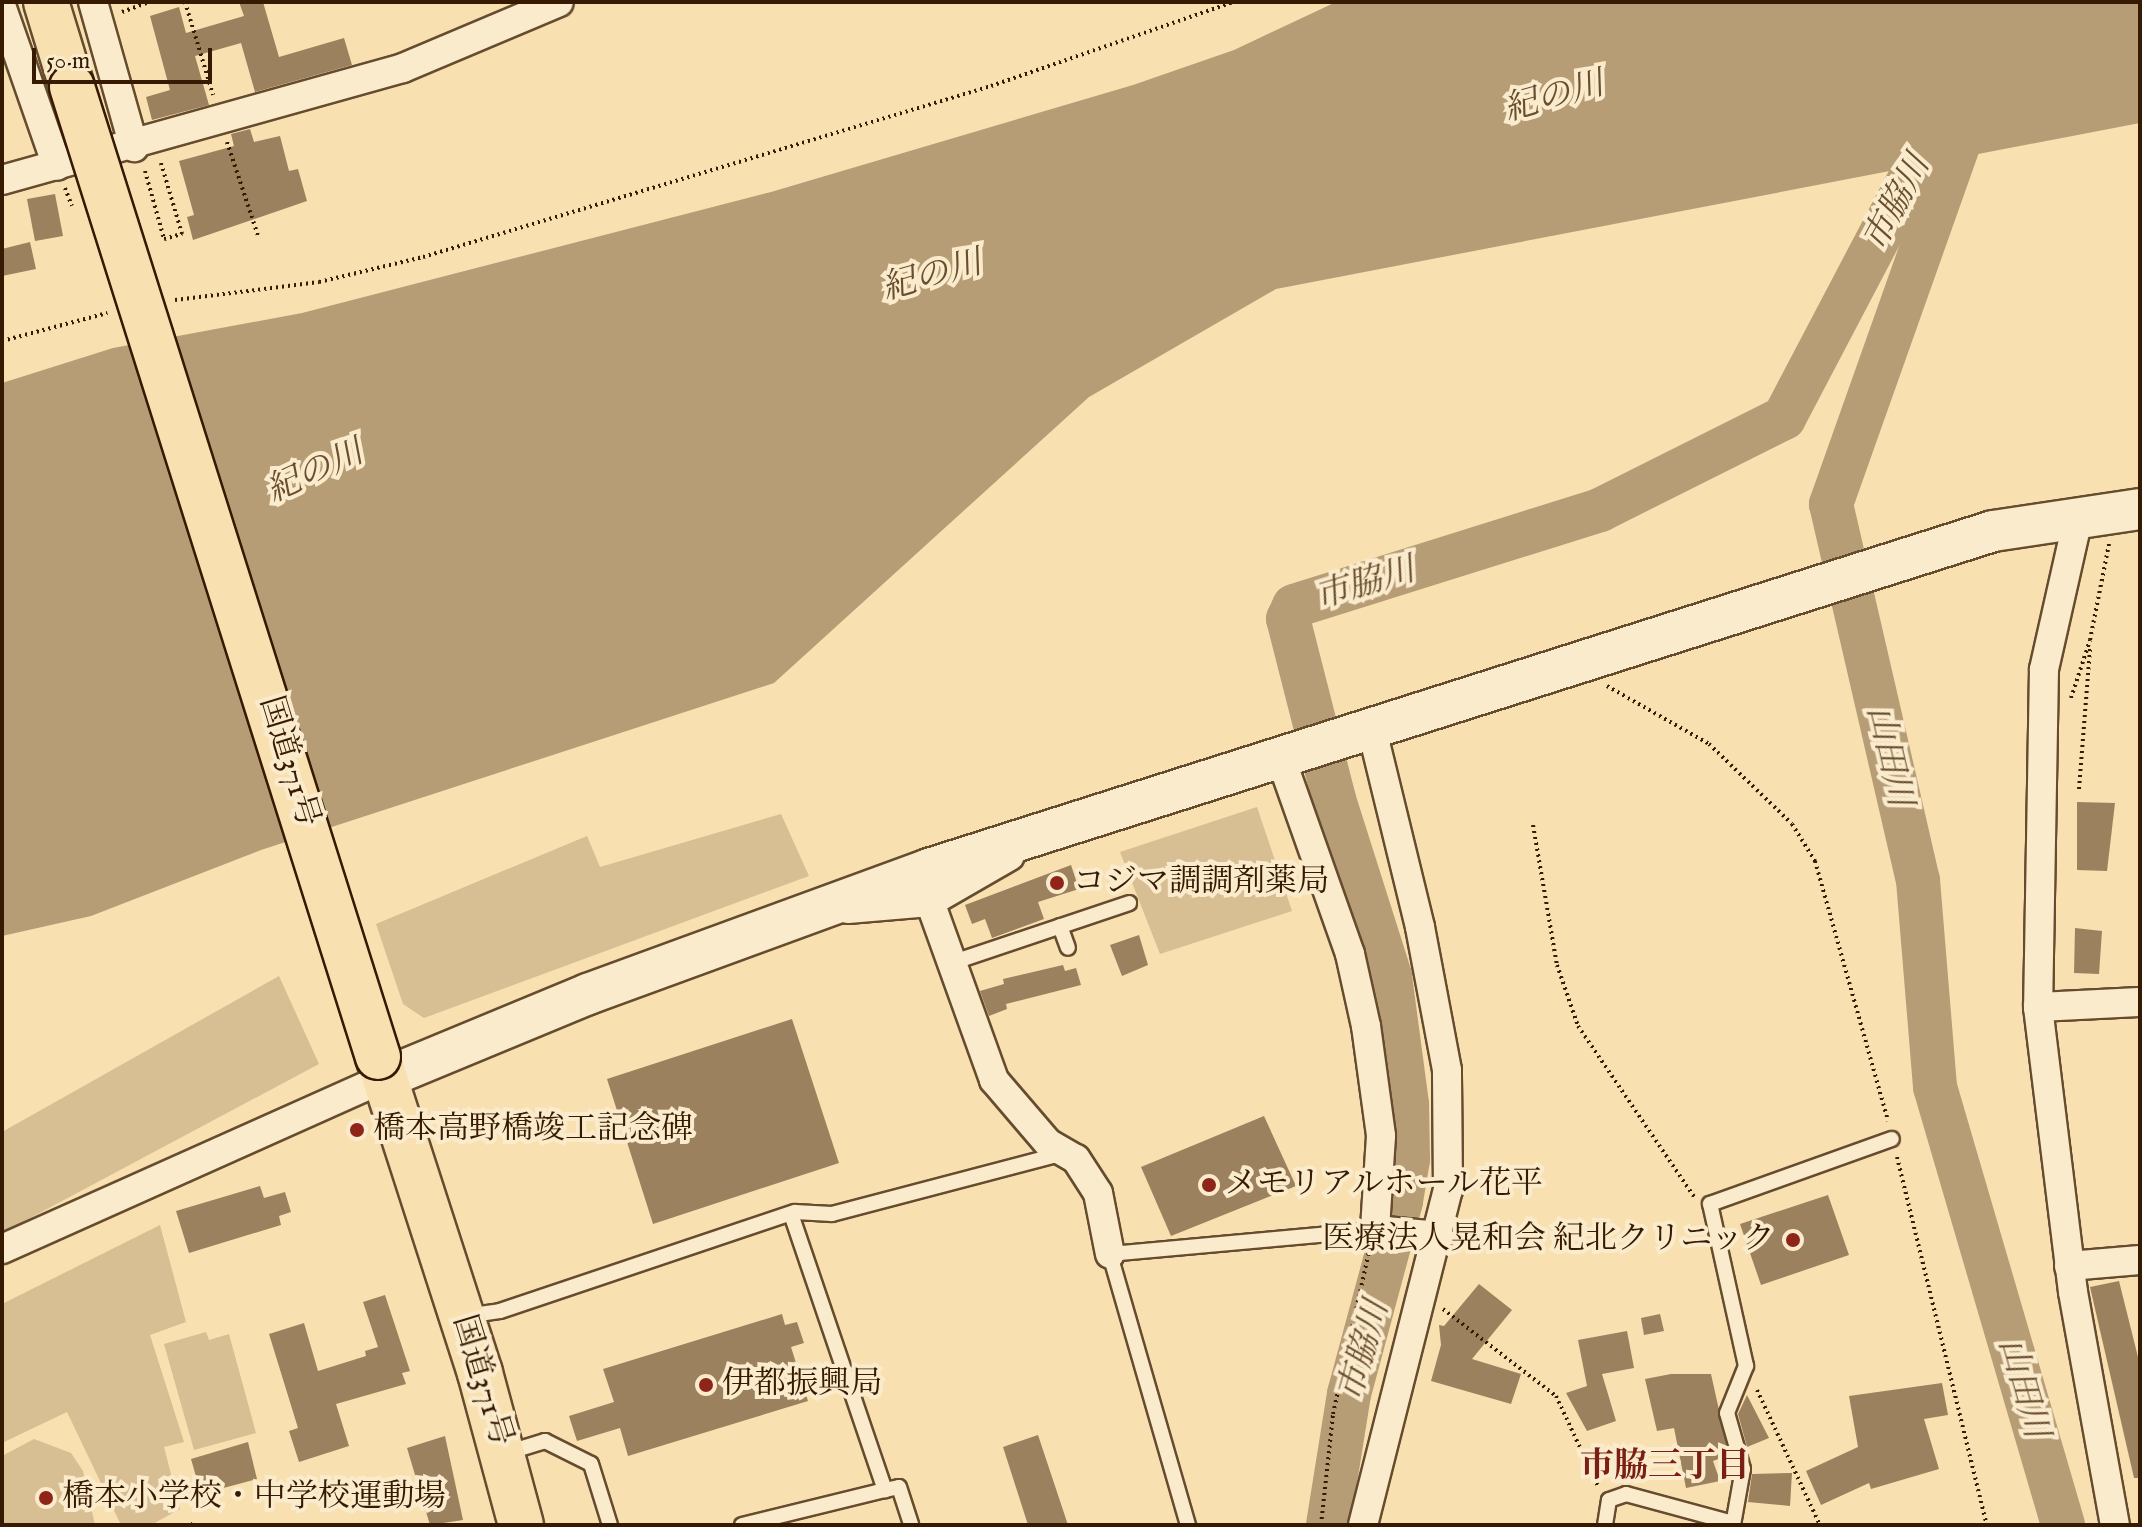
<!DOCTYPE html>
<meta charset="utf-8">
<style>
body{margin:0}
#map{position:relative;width:2142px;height:1527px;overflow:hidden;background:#f8e0b1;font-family:"IM FELL English","Noto Serif JP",serif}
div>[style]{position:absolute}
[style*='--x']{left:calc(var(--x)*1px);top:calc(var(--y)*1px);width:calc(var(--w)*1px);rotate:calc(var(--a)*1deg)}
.green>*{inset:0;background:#d7be93}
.water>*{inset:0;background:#b69d76}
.river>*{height:44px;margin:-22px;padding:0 22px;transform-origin:22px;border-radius:22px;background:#b69d76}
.building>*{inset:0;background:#9b815d}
.path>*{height:4px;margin-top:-2px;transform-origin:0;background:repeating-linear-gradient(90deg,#361a02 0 2px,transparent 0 6px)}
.roads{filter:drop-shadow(2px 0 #664c2e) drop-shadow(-2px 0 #664c2e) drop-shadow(0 2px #664c2e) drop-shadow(0 -2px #664c2e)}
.lane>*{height:14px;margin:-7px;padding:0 7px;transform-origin:7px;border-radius:7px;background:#faebcc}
.street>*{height:28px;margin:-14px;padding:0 14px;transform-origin:14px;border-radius:14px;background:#faebcc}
.secondary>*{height:40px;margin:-20px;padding:0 20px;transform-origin:20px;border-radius:20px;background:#faebcc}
.highway>*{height:44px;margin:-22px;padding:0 22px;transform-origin:22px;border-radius:22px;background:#f8e0b1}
.bridges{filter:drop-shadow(2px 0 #361a02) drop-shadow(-2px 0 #361a02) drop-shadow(0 2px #361a02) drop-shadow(0 -2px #361a02)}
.highway-bridge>*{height:44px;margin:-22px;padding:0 22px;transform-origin:22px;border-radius:22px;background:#f8e0b1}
.dots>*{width:22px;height:22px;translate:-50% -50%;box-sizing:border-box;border:4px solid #faebcc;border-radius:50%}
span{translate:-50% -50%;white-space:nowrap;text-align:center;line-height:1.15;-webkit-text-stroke:8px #faebcc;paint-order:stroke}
.street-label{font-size:32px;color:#361a02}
.poi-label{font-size:32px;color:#361a02}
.left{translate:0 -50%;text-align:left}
.right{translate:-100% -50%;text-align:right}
.water-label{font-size:34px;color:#694e30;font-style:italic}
.neighbourhood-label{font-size:34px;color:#7a1f14;font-weight:700}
.frame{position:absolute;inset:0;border:4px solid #361a02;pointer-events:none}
.scale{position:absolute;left:32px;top:48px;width:180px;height:36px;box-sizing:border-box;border:4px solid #361a02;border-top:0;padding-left:10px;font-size:24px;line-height:28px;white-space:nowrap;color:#361a02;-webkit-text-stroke:6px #faebcc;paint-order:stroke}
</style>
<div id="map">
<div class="green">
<div style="clip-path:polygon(1257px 807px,1292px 911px,1160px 954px,1120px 852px)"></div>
<div style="clip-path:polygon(781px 814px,809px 876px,424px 1018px,403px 1004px,376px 924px,587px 836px,600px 867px)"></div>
<div style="clip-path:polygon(279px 976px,319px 1064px,2px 1233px,2px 1132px)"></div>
<div style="clip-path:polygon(160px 1225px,186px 1322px,150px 1335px,184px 1442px,164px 1447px,180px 1509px,151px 1525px,121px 1525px,67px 1412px,2px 1443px,2px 1304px)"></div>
<div style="clip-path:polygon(206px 1332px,209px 1340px,229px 1334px,256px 1433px,194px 1450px,164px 1344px)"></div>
<div style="clip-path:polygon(34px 1439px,71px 1453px,83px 1471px,95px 1525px,2px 1525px,2px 1456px)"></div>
</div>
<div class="water">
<div style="clip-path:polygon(1336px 2px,2140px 2px,2140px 123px,1276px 289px,1089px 397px,774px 683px,261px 850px,91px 916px,2px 936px,2px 383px,113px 348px,302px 313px,771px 192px,1133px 85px,1234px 50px)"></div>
</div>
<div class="river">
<div style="--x:2009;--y:2;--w:533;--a:109.52"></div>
<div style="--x:1831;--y:504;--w:386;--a:77"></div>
<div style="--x:1918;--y:880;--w:208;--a:85.3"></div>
<div style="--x:1935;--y:1087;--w:456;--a:73.7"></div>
<div style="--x:1328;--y:1525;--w:133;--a:-80.9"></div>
<div style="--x:1349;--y:1394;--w:200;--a:-74.9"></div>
<div style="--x:1401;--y:1201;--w:43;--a:-80.5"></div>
<div style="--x:1408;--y:1159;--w:55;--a:-91"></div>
<div style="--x:1407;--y:1104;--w:129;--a:-97.6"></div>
<div style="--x:1390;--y:976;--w:186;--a:-107.6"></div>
<div style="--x:1334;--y:799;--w:186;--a:-104.3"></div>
<div style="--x:1288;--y:619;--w:14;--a:-65"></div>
<div style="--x:1294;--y:606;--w:321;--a:-17.4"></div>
<div style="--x:1600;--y:510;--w:206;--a:-26.6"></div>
<div style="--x:1784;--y:418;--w:347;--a:-62.3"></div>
</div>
<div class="building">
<div style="clip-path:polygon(239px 2px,263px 2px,279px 57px,344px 38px,352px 65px,255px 92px,241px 43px,195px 56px,209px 105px,152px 120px,146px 97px,170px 90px,150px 16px,179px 7px,186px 33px,244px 16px)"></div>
<div style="clip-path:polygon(250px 129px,254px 142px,280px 136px,289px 171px,298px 169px,307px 201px,193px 240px,187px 217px,194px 215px,179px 161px,234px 146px,231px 134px)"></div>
<div style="clip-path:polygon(55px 194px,63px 236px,35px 241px,27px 199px)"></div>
<div style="clip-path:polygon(30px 242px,36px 269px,2px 276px,2px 249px)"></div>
<div style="clip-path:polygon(2077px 802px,2115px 803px,2107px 871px,2077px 870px)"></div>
<div style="clip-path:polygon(1071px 865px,1079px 889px,1038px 902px,1044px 919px,992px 938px,985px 919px,972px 924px,965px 905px)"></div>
<div style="clip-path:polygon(2075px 928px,2102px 931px,2099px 974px,2074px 973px)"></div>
<div style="clip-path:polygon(1139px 935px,1148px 965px,1122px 976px,1110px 945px)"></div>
<div style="clip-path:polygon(1063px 965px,1065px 971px,1076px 968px,1081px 985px,1006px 1004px,1007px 1009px,989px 1016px,980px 991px,1004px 984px,1003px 979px)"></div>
<div style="clip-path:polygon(792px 1019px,839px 1163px,653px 1224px,607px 1079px)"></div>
<div style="clip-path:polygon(1264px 1116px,1296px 1186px,1171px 1236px,1141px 1167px)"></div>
<div style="clip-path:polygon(260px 1186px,264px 1198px,285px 1192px,291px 1212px,279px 1216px,281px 1225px,189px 1253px,176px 1211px)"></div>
<div style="clip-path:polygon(1828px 1195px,1849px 1255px,1761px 1285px,1740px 1224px)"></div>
<div style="clip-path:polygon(2119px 1281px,2140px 1365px,2140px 1478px,2134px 1478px,2090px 1287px)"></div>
<div style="clip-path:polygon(1479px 1284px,1512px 1310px,1472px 1359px,1521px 1374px,1511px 1404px,1431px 1381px,1441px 1345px,1439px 1325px,1444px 1326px)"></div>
<div style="clip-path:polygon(385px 1295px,410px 1371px,402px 1373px,406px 1384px,336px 1404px,349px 1446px,299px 1462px,289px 1431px,298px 1428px,269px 1334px,304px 1323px,318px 1371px,366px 1356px,365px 1351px,378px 1347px,363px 1302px)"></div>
<div style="clip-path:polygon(782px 1314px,785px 1325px,797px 1322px,804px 1343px,791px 1347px,808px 1401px,628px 1456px,620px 1428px,577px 1441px,569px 1416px,614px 1402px,603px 1369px)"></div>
<div style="clip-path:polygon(1660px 1314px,1664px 1331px,1644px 1335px,1641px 1318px)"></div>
<div style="clip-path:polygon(1627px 1331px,1634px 1368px,1602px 1374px,1616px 1421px,1587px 1431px,1566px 1393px,1587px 1386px,1578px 1340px)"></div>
<div style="clip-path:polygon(1671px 1374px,1711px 1374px,1729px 1455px,1713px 1461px,1720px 1481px,1686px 1488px,1674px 1428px,1657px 1431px,1645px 1379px)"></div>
<div style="clip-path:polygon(1942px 1383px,1948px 1415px,1924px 1419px,1939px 1469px,1871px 1489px,1869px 1483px,1821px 1505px,1806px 1471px,1858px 1447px,1849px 1396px)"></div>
<div style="clip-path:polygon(1747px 1395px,1769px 1438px,1747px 1447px,1738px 1414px)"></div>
<div style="clip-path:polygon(1038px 1435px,1068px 1525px,1028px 1525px,1003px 1447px)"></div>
<div style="clip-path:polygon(445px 1436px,463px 1520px,430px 1525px,407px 1448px)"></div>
<div style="clip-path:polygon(248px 1442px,257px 1479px,201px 1494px,191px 1459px)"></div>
<div style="clip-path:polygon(1792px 1473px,1790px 1506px,1748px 1502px,1752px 1474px)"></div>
</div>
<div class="path">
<div style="--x:185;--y:2;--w:97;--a:73.2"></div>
<div style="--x:122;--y:12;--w:30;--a:-20"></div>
<div style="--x:227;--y:142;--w:99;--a:71.7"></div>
<div style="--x:145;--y:171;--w:71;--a:74.4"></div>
<div style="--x:164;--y:239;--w:19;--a:-16"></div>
<div style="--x:182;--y:234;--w:74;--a:-106.5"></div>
<div style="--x:65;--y:188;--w:19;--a:69"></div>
<div style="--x:175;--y:300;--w:145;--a:-7.1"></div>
<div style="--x:319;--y:282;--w:107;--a:-13.5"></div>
<div style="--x:423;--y:257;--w:593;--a:-16.75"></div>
<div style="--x:991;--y:86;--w:256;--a:-19.1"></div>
<div style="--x:2;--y:341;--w:109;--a:-14.9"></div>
<div style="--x:1607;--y:686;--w:117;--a:29.6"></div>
<div style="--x:1709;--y:744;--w:115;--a:43.9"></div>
<div style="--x:1792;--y:824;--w:44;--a:58.1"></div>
<div style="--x:1815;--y:861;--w:270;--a:74.3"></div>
<div style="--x:2071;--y:698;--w:61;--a:-71.9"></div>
<div style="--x:2090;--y:640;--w:98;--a:-78.8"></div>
<div style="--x:2079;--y:789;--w:141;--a:-85.5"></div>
<div style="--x:1533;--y:825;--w:142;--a:80.3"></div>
<div style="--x:1557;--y:965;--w:65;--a:71"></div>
<div style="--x:1578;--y:1026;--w:207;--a:55.8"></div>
<div style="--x:1897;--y:1157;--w:379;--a:76.3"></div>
<div style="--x:1443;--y:1309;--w:143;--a:37.6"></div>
<div style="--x:1556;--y:1396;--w:99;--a:65"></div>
<div style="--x:1757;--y:1390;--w:149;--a:65"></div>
<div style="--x:190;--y:1523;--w:2;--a:63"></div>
<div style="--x:1321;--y:1525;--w:112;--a:-83.8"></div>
<div style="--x:1333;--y:1414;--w:166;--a:-77.5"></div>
</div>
<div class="roads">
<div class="lane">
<div style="--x:1060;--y:926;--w:23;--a:70"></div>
<div style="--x:951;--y:963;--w:188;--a:-18.6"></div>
<div style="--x:791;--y:1214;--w:292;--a:71.2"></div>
<div style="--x:885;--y:1490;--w:14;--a:-12"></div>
<div style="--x:899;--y:1487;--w:40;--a:72"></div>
<div style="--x:465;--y:1316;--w:35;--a:-8"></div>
<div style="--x:500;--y:1311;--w:311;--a:-18.6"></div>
<div style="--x:795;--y:1212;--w:37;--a:3"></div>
<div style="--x:832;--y:1214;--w:236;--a:-14.7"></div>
<div style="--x:506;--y:1453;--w:41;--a:-17.1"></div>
<div style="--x:545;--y:1441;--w:51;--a:26.6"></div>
<div style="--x:591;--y:1464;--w:64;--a:72.7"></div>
<div style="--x:742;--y:1525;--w:147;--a:-13.8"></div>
<div style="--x:1188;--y:1525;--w:282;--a:-106.1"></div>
<div style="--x:1110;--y:1254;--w:266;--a:-5.2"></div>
<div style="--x:1605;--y:1525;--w:25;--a:-81"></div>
<div style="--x:1609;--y:1500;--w:18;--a:-19"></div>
<div style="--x:1626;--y:1494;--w:111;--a:15.2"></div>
<div style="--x:1733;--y:1525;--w:57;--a:-79.9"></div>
<div style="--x:1743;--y:1469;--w:58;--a:-105.9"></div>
<div style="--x:1727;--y:1413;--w:51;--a:-68"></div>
<div style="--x:1746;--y:1366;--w:166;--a:-102.5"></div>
<div style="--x:1710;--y:1204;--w:193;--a:-19.7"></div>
</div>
<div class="street">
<div style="--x:93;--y:2;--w:151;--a:74.2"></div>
<div style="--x:2;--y:8;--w:167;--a:70.8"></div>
<div style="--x:2;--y:180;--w:416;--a:-15.6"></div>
<div style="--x:403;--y:68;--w:169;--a:-22.9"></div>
<div style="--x:2079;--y:514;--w:159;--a:102.7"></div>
<div style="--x:2044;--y:669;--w:338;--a:91"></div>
<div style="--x:2038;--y:1007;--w:287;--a:83"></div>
<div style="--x:2073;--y:1292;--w:237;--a:79.8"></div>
<div style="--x:1281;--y:759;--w:207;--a:70.5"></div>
<div style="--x:1350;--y:954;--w:74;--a:77.5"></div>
<div style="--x:1366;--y:1026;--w:111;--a:82.2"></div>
<div style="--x:1381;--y:1136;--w:94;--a:93.7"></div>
<div style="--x:1375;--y:1230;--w:64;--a:5.4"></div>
<div style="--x:930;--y:902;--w:189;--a:70.2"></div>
<div style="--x:994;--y:1080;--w:83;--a:49.4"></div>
<div style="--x:1048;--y:1143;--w:32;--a:30"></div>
<div style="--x:1076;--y:1159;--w:40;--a:57.1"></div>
<div style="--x:1098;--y:1193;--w:62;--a:78.9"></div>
<div style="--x:848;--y:909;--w:82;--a:-4.9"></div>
<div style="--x:930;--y:902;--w:92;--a:-29.9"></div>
<div style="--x:2038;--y:1007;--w:102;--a:-2.8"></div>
<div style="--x:2;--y:1249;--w:419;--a:-24.1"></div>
<div style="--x:2069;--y:1266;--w:71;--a:-4.8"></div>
<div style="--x:1363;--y:1525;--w:346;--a:-75.8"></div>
<div style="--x:1448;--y:1190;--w:120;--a:-90.5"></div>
<div style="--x:1447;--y:1070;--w:146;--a:-100.7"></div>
<div style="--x:1420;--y:927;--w:203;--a:-103.7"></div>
</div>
<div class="secondary">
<div style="--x:385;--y:1078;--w:220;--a:-22.5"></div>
<div style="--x:588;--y:994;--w:363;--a:-20.1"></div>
<div style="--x:929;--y:869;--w:1116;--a:-17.62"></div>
<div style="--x:1993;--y:531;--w:149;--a:-8.5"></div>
</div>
<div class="highway">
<div style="--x:46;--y:2;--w:89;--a:73"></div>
<div style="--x:378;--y:1057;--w:332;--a:72.1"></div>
<div style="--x:480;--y:1373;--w:157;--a:74.9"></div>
</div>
</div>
<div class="bridges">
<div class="highway-bridge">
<div style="--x:72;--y:87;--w:1017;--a:72.49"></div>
</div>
</div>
<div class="dots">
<div style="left:1057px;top:883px;background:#8f2418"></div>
<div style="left:357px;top:1130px;background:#8f2418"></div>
<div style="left:1209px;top:1185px;background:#8f2418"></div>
<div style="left:1793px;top:1240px;background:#8f2418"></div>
<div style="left:706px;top:1385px;background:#8f2418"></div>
<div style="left:46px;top:1498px;background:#8f2418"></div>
</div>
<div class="street-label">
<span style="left:288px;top:762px;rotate:73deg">国道371号</span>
<span style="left:481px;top:1381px;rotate:73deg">国道371号</span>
</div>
<div class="poi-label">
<span class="left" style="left:1073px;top:883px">コジマ調調剤薬局</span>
<span class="left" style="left:373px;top:1130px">橋本高野橋竣工記念碑</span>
<span class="left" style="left:1225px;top:1185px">メモリアルホール花平</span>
<span class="right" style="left:1775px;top:1240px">医療法人晃和会 紀北クリニック</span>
<span class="left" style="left:722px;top:1385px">伊都振興局</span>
<span class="left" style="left:62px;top:1498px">橋本小学校・中学校運動場</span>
</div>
<div class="water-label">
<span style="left:1554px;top:97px;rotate:-16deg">紀の川</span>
<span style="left:1897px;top:203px;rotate:-62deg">市脇川</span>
<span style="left:932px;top:276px;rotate:-16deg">紀の川</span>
<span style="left:315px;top:472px;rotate:-25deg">紀の川</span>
<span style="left:1365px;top:584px;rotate:-17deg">市脇川</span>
<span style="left:1889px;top:756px;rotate:77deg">山田川</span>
<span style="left:1364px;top:1351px;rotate:-74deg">市脇川</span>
<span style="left:2023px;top:1388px;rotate:74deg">山田川</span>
</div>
<div class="neighbourhood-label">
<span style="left:1665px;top:1467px">市脇三丁目</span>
</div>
<div class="frame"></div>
<div class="scale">50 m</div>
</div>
